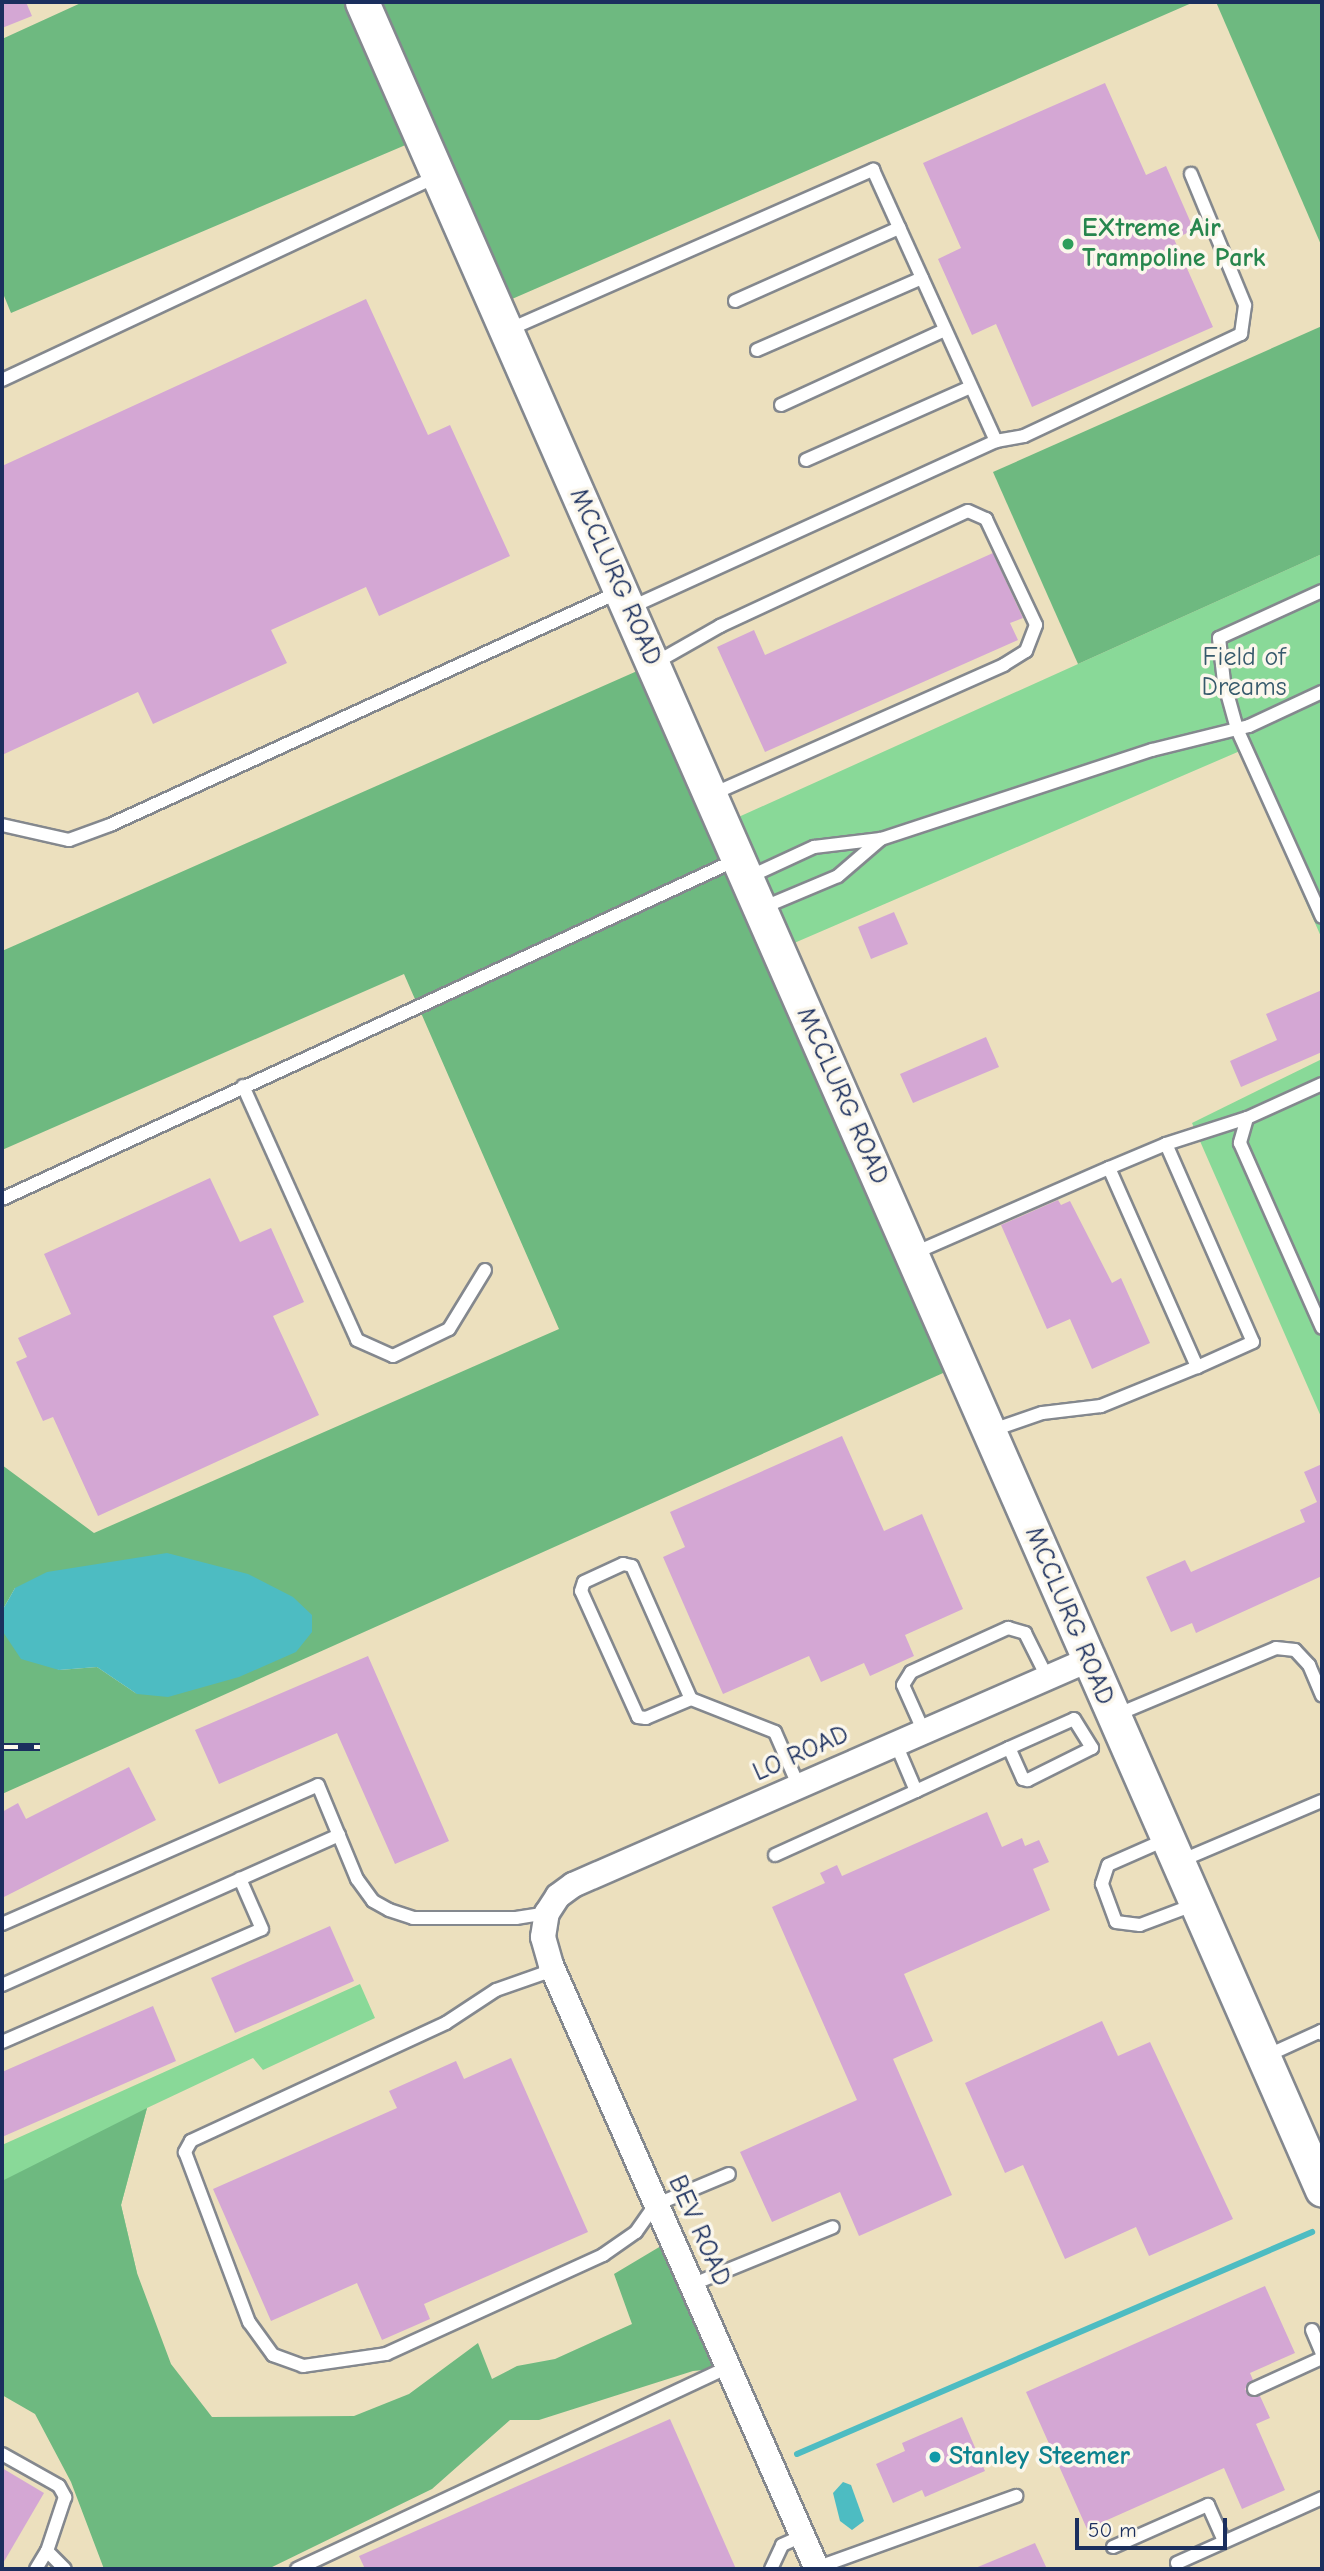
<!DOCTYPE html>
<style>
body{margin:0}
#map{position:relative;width:1324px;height:2571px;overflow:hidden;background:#ece0be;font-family:"Comic Neue",sans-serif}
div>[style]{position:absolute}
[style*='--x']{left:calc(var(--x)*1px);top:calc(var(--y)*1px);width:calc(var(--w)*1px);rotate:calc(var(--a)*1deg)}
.green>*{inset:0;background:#89d998}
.forest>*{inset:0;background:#6eb980}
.water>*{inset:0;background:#4dbcc2}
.stream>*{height:6px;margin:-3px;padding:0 3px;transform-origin:3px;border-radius:3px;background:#4dbcc2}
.building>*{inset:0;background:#d4a7d4}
.roads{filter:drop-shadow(2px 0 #84888e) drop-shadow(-2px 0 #84888e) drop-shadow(0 2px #84888e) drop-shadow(0 -2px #84888e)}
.lane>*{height:12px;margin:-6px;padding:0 6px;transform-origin:6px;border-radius:6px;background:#fff}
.street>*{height:24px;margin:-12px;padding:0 12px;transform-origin:12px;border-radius:12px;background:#fff}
.secondary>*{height:33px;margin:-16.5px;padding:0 16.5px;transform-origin:16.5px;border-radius:16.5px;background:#fff}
.rail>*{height:8px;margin-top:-4px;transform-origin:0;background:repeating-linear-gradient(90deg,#fbf7ec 0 16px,#1b2f5e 0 32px);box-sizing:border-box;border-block:2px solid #1b2f5e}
.dots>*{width:19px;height:19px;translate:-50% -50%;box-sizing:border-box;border:4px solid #fbf7ec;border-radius:50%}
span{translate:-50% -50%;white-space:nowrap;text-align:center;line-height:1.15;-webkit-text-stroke:7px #fbf7ec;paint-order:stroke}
.leisure-label{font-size:26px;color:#27864d;font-weight:700}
.left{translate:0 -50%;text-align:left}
.street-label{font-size:26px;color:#1b2f5e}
.park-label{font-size:26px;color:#365a6c}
.culture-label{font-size:26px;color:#0d838f;font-weight:700}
.frame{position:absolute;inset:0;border:4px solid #1b2f5e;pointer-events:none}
.scale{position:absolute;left:1075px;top:2518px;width:152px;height:32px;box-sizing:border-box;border:4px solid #1b2f5e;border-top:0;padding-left:9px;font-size:21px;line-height:24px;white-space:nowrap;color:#1b2f5e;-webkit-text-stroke:5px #fbf7ec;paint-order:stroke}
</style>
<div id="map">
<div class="green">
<div style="clip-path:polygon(1322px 554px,1322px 939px,1240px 751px,778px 950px,723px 824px)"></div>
<div style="clip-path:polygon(1322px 1059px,1322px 1419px,1192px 1123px)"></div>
<div style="clip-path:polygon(360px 1984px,375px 2018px,263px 2070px,253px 2058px,147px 2108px,121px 2205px,137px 2273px,2px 2245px,2px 2145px)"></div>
</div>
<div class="forest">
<div style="clip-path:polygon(83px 2px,1194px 2px,496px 306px,422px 138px,11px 313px,2px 291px,2px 39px)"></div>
<div style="clip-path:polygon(1216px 2px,1322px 2px,1322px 247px)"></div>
<div style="clip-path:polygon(1322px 326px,1322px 554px,1078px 664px,993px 472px)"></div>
<div style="clip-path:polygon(653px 664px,961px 1365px,2px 1794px,2px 1614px,3px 1632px,59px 1670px,97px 1667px,137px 1694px,15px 1588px,2px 1611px,2px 1465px,94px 1533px,559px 1329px,404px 974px,2px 1150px,2px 951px)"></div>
<div style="clip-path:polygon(147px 2108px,121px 2205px,137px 2273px,171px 2364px,212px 2417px,354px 2416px,409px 2394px,478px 2343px,492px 2379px,517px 2366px,555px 2359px,632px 2324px,614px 2274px,671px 2240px,727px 2368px,693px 2371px,539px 2420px,510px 2420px,432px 2489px,268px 2569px,104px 2569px,71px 2482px,35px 2414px,2px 2395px,2px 2181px)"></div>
</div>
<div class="water">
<div style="clip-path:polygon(167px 1553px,248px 1574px,293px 1597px,312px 1615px,312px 1632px,296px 1652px,239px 1677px,168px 1697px,137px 1694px,97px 1667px,59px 1670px,21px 1659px,3px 1632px,2px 1611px,15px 1588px,47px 1572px)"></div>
<div style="clip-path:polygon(843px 2482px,851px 2485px,864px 2521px,852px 2530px,840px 2521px,833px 2493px)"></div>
</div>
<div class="stream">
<div style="--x:797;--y:2454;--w:561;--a:-23.32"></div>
</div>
<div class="building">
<div style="clip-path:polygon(2px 2px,26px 2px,32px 16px,2px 28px)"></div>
<div style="clip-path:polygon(1105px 83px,1146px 175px,1166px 166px,1194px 230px,1174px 239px,1213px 327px,1032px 407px,996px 324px,972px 335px,938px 259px,961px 248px,923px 163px)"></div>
<div style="clip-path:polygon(366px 299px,428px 435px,450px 425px,510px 556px,379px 616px,366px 587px,271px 630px,287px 663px,153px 724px,138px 692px,2px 755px,2px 466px)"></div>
<div style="clip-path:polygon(993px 553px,1023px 618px,1010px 623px,1018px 640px,765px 752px,717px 647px,754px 630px,765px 655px)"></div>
<div style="clip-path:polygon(894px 912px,908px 944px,871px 959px,858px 927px)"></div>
<div style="clip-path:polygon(1322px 990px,1322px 1052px,1241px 1087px,1230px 1061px,1277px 1040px,1266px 1014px)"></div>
<div style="clip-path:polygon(986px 1037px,999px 1067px,913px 1103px,900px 1074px)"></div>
<div style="clip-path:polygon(210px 1178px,240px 1242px,271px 1228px,304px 1302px,273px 1316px,319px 1415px,98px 1516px,53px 1417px,43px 1421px,16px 1362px,27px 1357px,18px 1338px,71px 1314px,44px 1254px)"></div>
<div style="clip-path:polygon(1058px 1200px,1061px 1205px,1070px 1201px,1112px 1283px,1121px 1278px,1150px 1343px,1092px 1369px,1070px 1319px,1047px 1329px,1001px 1225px)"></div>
<div style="clip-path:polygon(842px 1436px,884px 1531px,922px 1514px,963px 1609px,905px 1635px,914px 1656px,870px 1676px,864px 1663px,821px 1682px,809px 1656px,723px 1694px,663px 1557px,685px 1547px,670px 1512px)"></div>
<div style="clip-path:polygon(1322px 1464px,1322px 1576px,1196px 1633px,1192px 1623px,1171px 1632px,1146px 1577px,1185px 1560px,1191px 1572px,1305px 1522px,1300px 1510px,1317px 1502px,1304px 1472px)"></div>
<div style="clip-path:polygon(368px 1656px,449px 1841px,395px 1864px,337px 1733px,219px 1784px,195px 1730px)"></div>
<div style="clip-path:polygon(129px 1767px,156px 1820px,2px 1898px,2px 1812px,18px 1803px,26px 1819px)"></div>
<div style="clip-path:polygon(987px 1812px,1002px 1847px,1022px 1838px,1025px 1846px,1039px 1840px,1049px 1862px,1033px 1869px,1050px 1910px,904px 1974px,933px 2041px,893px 2059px,952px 2195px,859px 2236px,840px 2192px,772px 2222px,740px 2152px,857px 2100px,772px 1907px,825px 1883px,820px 1873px,837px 1865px,842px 1876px)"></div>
<div style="clip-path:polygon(330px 1926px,354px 1981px,235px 2033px,211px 1978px)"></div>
<div style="clip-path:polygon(153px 2006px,176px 2061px,2px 2137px,2px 2072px)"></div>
<div style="clip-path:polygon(1102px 2021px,1118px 2056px,1150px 2042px,1233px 2219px,1149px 2256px,1136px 2227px,1065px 2259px,1023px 2165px,1005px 2173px,965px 2083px)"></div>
<div style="clip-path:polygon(511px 2058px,588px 2232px,424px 2304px,430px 2319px,382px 2340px,357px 2283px,271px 2321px,213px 2189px,397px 2108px,389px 2091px,456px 2061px,464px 2079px)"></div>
<div style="clip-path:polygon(1265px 2286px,1295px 2353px,1250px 2373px,1253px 2380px,1245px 2389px,1250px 2396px,1260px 2396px,1270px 2418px,1256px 2424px,1285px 2490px,1242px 2509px,1224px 2468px,1087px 2529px,1026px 2392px)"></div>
<div style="clip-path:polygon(962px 2417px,985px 2471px,925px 2497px,922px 2490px,893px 2503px,876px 2464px,905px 2451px,902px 2443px)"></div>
<div style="clip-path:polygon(670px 2419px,736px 2569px,365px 2569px,359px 2556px)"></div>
<div style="clip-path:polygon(2px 2468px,44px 2493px,2px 2565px)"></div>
<div style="clip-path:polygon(1035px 2543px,1047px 2569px,973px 2569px)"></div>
</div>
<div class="roads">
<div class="lane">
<div style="--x:735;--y:301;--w:180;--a:-24"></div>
<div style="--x:508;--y:330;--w:399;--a:-23.7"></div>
<div style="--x:873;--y:170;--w:298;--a:65.6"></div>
<div style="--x:996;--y:441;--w:403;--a:155.5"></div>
<div style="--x:757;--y:350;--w:180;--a:-23.6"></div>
<div style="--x:2;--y:380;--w:479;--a:-25.1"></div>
<div style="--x:781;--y:405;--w:180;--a:-24.6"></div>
<div style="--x:996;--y:441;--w:28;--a:-10"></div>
<div style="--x:1024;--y:436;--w:240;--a:-25.2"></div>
<div style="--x:1241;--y:334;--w:29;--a:-82"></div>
<div style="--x:1245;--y:305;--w:142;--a:-112.4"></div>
<div style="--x:806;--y:460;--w:180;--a:-23.9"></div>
<div style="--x:1322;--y:591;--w:113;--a:155.5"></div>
<div style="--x:1219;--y:638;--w:44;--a:83.5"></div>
<div style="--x:1224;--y:682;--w:49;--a:74.5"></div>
<div style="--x:1237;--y:729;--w:206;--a:65.7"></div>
<div style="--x:655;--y:663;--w:75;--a:-29.6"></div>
<div style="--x:720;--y:626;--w:273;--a:-24.9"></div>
<div style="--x:968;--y:511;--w:20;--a:24"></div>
<div style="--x:986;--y:519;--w:117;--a:64.7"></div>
<div style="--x:1036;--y:625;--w:28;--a:111"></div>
<div style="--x:1026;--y:651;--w:26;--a:148"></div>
<div style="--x:1004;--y:665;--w:321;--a:156.1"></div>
<div style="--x:2;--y:825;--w:69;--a:12.6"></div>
<div style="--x:69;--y:840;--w:44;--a:-20.1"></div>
<div style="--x:110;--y:825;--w:562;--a:-24.6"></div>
<div style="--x:749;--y:877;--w:72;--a:-24.8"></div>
<div style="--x:814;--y:847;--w:67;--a:-6.8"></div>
<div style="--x:881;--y:839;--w:285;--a:-18.2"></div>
<div style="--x:1152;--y:750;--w:100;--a:-13.9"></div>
<div style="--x:1249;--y:726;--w:81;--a:-25"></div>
<div style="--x:762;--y:908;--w:82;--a:-22.8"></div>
<div style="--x:838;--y:876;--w:57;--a:-40.7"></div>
<div style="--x:1322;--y:1084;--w:82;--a:155.6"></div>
<div style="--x:1247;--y:1118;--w:26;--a:106"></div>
<div style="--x:1240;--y:1143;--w:202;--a:66.1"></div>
<div style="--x:243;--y:1086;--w:278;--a:65.8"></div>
<div style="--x:357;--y:1340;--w:39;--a:24"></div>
<div style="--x:393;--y:1356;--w:62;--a:-25.7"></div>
<div style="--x:449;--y:1329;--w:69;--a:-58.6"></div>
<div style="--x:1166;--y:1144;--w:85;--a:-17.8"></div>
<div style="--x:1109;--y:1168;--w:62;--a:-22.8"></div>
<div style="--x:1166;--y:1144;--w:216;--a:66.3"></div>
<div style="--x:1253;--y:1342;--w:61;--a:155.9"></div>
<div style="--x:2;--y:1199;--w:811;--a:-24.79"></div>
<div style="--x:912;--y:1254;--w:215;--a:-23.6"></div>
<div style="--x:1109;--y:1168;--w:218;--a:66.1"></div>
<div style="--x:1197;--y:1367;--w:104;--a:157.9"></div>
<div style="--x:1101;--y:1406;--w:59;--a:173.2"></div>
<div style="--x:1042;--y:1413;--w:55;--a:160.9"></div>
<div style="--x:691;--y:1699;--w:49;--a:157.1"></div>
<div style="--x:646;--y:1718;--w:8;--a:-173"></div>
<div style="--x:638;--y:1717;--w:138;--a:-114.3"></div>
<div style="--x:581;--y:1591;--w:9;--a:-72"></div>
<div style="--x:584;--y:1582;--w:43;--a:-24.8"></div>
<div style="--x:623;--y:1564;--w:9;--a:13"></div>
<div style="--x:632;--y:1566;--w:145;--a:66.1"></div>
<div style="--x:691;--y:1699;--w:90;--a:21.4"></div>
<div style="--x:775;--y:1732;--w:60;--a:66.4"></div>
<div style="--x:1116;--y:1715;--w:173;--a:-22.7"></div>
<div style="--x:1276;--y:1648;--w:19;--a:6"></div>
<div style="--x:1295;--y:1650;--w:21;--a:47"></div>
<div style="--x:1309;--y:1665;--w:33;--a:67"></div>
<div style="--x:924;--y:1732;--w:51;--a:-114.1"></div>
<div style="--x:903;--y:1685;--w:15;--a:-58"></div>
<div style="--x:911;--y:1672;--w:107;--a:-24.4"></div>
<div style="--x:1008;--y:1628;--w:18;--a:16"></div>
<div style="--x:1025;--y:1633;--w:49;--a:63.4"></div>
<div style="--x:896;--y:1744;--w:51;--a:66.9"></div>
<div style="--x:1167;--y:1839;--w:64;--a:156.2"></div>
<div style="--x:1108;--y:1865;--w:20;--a:108"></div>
<div style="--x:1102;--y:1884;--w:40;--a:69.8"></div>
<div style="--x:1116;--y:1922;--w:24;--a:7"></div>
<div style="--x:1140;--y:1925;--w:60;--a:-20.6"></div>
<div style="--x:775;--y:1855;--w:155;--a:-24.4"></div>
<div style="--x:916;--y:1791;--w:102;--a:-24.8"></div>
<div style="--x:1009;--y:1748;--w:71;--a:-24"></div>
<div style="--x:1074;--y:1719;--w:34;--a:58"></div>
<div style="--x:1092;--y:1748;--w:72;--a:153.4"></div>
<div style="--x:1028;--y:1780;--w:5;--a:-169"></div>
<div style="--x:1023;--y:1779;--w:34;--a:-114"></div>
<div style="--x:1178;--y:1862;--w:156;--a:-23"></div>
<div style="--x:2;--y:1924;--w:345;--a:-23.7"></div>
<div style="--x:318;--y:1785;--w:102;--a:67.5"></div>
<div style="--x:357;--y:1879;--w:27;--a:54"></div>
<div style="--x:373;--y:1901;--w:18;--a:29"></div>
<div style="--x:389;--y:1910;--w:25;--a:18"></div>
<div style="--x:413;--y:1918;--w:103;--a:0"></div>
<div style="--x:516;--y:1918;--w:31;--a:-9"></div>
<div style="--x:553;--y:1970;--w:60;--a:160.7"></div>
<div style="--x:496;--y:1990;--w:60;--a:146.6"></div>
<div style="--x:446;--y:2023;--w:281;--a:155.2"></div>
<div style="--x:191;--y:2141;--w:13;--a:119"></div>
<div style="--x:185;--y:2152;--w:182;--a:69.4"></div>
<div style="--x:249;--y:2322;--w:41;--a:54"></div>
<div style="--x:273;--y:2355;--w:32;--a:20"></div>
<div style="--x:303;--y:2366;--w:84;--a:-8.2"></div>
<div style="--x:386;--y:2354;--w:239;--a:-24.5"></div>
<div style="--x:603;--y:2255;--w:40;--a:-34.9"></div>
<div style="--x:636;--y:2232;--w:33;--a:-55"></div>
<div style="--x:655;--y:2205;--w:80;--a:-22.7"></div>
<div style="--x:2;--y:1985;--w:369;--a:-24"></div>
<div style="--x:2;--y:2042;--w:283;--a:-23.5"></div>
<div style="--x:262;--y:1929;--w:55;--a:-113.7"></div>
<div style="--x:1264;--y:2057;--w:63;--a:-24.5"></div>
<div style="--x:1321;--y:2031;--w:3;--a:72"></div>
<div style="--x:691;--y:2285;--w:153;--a:-22.2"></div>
<div style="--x:1312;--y:2330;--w:26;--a:67"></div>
<div style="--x:1254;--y:2389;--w:75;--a:-24.5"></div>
<div style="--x:2;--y:2454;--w:65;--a:29.3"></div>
<div style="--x:59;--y:2486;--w:13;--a:61"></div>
<div style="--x:65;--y:2497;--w:57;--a:108.4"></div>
<div style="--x:47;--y:2551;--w:25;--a:45"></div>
<div style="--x:1113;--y:2547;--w:104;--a:-23.9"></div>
<div style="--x:1208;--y:2505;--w:39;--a:66"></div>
<div style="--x:1177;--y:2563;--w:159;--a:-24.1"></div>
<div style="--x:816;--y:2568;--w:213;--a:-19.8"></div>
<div style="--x:36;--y:2569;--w:21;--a:-59"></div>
<div style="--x:297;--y:2569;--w:475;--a:-25.1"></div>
<div style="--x:771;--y:2569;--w:26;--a:-65"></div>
<div style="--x:782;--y:2545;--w:22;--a:-24"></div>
</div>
<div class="street">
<div style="--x:817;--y:2569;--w:660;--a:-113.77"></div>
<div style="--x:551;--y:1965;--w:29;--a:-106"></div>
<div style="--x:543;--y:1937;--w:24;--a:-81"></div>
<div style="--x:547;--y:1913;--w:20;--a:-57"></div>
<div style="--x:558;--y:1896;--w:19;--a:-36"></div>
<div style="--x:573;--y:1885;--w:562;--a:-23.6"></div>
</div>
<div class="secondary">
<div style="--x:362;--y:2;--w:2389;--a:66.31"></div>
</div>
</div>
<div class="rail">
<div style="--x:2;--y:1747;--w:38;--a:0"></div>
</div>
<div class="dots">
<div style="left:1068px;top:244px;background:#2e9e5b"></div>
<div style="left:935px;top:2457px;background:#0f9aa8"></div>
</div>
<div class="leisure-label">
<span class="left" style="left:1082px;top:244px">EXtreme Air<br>Trampoline Park</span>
</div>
<div class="street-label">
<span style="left:615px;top:577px;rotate:66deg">MCCLURG ROAD</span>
<span style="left:842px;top:1096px;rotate:66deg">MCCLURG ROAD</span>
<span style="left:1069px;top:1616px;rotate:67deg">MCCLURG ROAD</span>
<span style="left:801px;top:1754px;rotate:-24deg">LO ROAD</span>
<span style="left:699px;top:2231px;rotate:66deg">BEV ROAD</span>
</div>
<div class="park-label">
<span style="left:1244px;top:673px">Field of<br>Dreams</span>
</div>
<div class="culture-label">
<span class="left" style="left:949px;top:2457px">Stanley Steemer</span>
</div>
<div class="frame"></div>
<div class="scale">50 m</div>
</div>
